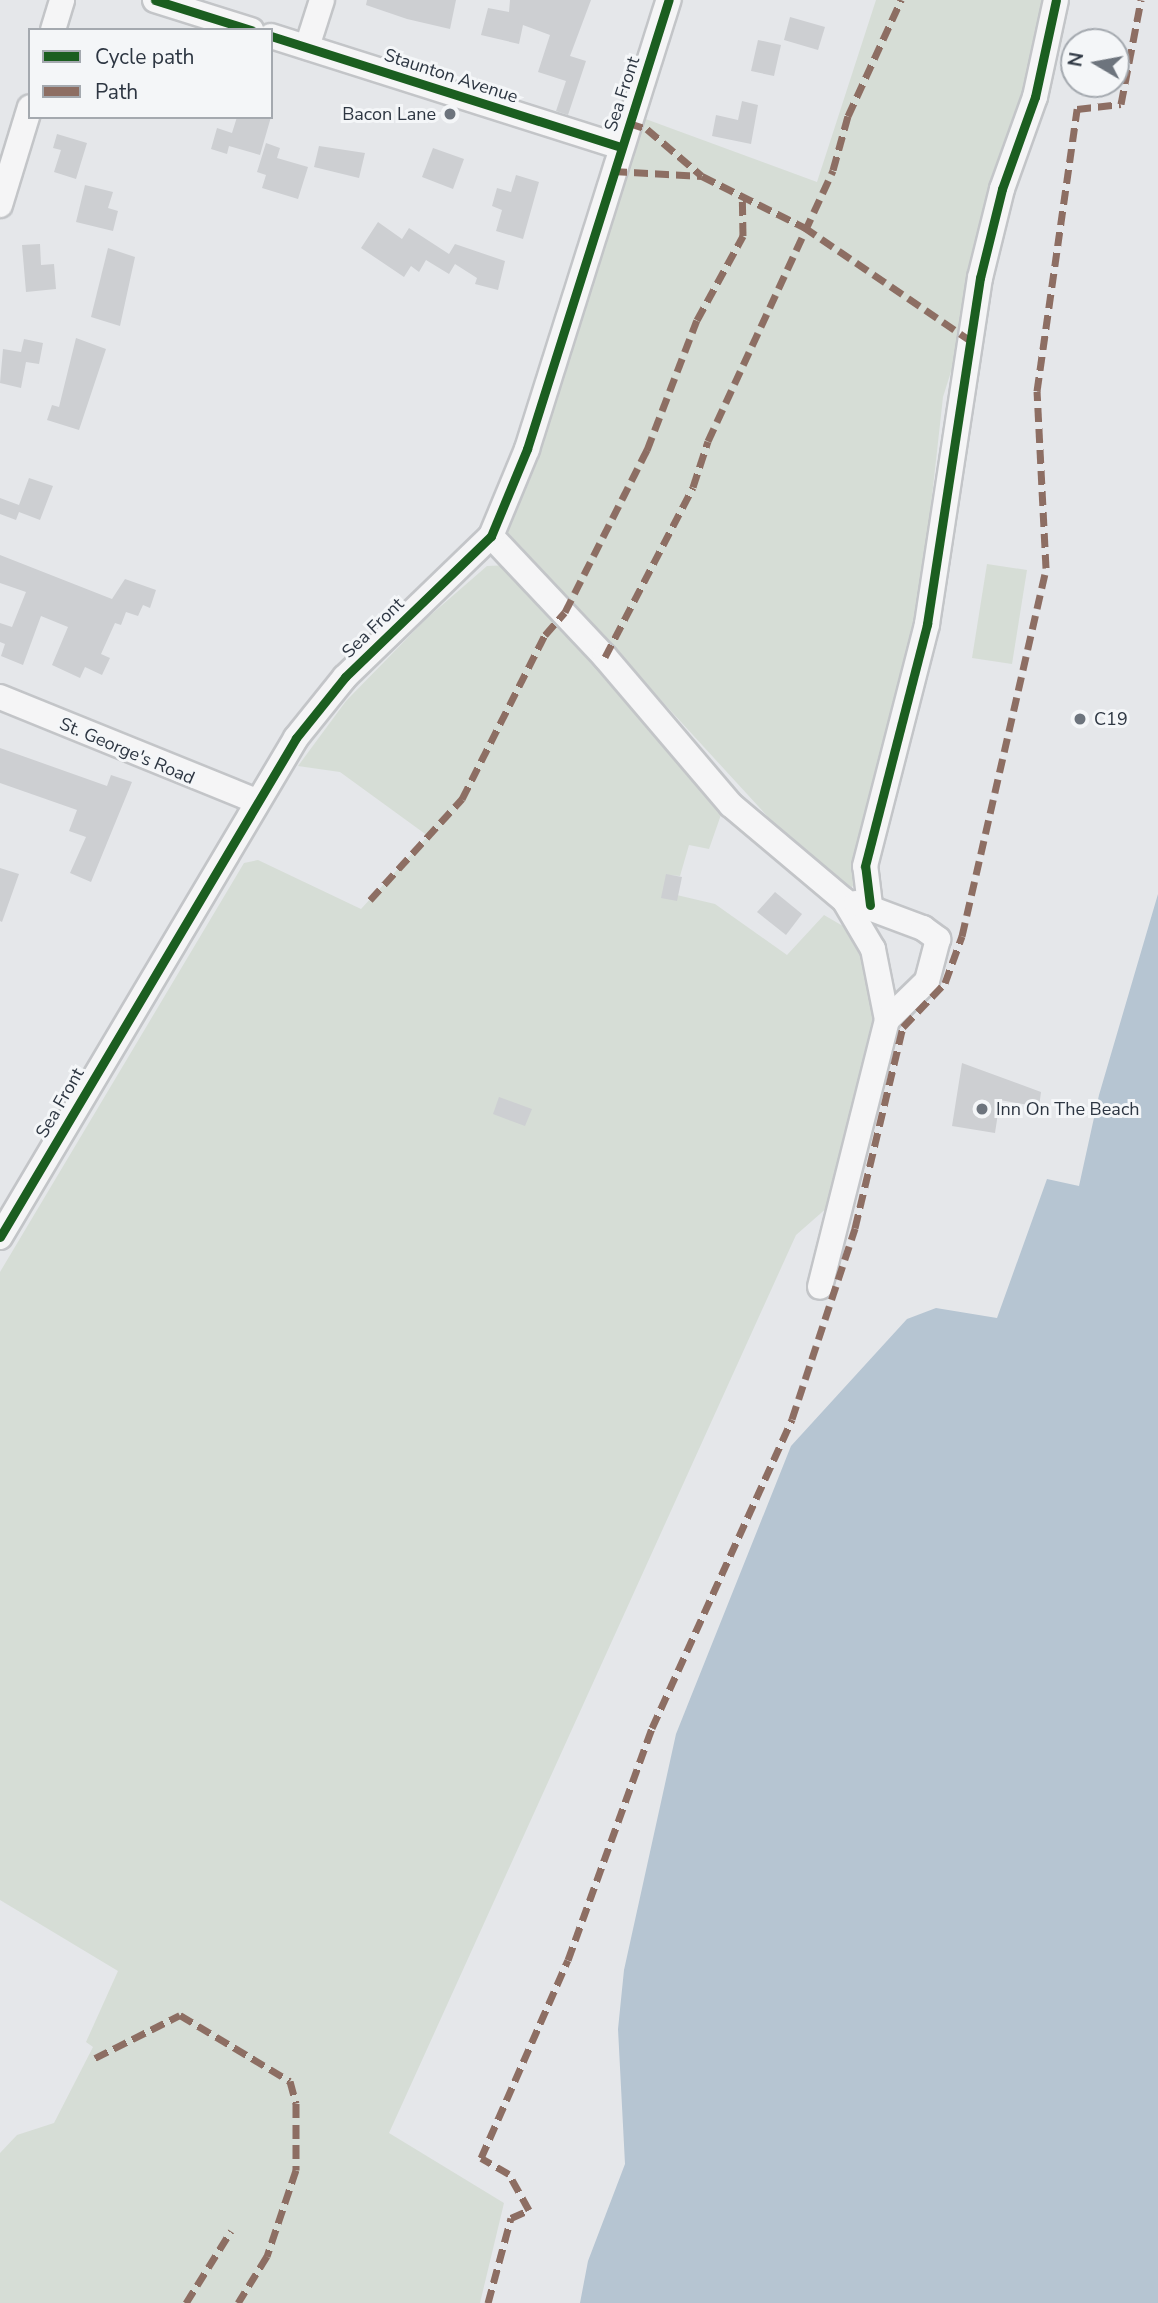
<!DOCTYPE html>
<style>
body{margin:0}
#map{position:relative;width:1158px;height:2303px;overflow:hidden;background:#e5e7ea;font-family:"Nunito Sans",sans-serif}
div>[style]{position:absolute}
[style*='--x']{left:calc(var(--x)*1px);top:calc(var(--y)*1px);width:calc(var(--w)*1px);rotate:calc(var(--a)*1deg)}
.green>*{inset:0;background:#d6ddd6}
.water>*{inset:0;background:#b6c5d2}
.building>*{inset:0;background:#cdcfd2}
.roads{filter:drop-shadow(2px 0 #c3c5c8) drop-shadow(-2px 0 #c3c5c8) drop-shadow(0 2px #c3c5c8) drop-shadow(0 -2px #c3c5c8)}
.minor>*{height:24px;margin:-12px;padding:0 12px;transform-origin:12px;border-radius:12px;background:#f5f5f6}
.quiet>*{height:7px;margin-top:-3.5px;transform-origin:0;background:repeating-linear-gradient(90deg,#8d6e63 0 14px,transparent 0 21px)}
.cycleway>*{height:9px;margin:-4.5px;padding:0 4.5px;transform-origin:4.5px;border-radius:4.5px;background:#1b5e20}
.dots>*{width:19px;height:19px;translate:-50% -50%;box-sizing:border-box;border:4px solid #f4f6f8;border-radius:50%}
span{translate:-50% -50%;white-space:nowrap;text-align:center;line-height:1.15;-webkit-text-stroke:6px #f4f6f8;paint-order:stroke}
.street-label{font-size:18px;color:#2d3642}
.poi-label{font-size:18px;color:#2d3642}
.right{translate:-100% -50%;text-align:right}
.left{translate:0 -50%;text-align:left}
.legend{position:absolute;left:28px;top:28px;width:245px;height:91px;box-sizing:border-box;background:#f4f6f8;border:2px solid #a4a9af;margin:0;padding:9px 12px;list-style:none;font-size:21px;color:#2d3642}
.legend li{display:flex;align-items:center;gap:14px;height:35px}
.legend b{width:35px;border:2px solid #a4a9af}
.north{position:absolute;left:1060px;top:28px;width:70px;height:70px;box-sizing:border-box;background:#f4f6f8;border:2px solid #a4a9af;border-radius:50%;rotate:280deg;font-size:19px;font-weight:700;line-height:28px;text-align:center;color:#2d3642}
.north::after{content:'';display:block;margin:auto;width:24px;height:32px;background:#6d747d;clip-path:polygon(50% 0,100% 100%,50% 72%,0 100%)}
</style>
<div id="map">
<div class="green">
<div style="clip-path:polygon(876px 0,1068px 0,943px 397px,911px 686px,865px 866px,844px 900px,497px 521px,632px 114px,817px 182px)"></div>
<div style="clip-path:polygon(987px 564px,1027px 570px,1012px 664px,972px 658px)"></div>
<div style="clip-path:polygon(510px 565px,723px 809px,709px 849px,689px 845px,680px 876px,668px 875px,664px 892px,715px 904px,787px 955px,824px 915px,848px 929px,868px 958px,875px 1017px,837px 1199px,796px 1235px,389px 2133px,504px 2203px,480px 2303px,0 2303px,0 2153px,17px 2135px,54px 2123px,93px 2047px,86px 2042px,118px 1971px,0 1900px,0 1272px,244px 863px,258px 860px,361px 909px,428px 836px,340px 772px,298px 766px,346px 701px,426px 619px,487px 566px)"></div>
</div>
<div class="water">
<div style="clip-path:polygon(1158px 894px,1158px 2303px,580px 2303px,588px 2261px,625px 2164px,618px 2029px,624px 1970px,676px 1734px,791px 1446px,907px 1319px,936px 1308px,997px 1318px,1047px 1179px,1079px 1186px,1099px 1095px)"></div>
</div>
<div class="building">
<div style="clip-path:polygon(367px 0,456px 0,450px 29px,407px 19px,366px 5px)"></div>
<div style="clip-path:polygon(510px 0,591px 0,570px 56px,586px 61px,568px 115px,556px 111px,566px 81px,538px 72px,550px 35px,523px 25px,519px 44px,481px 35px,488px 8px,509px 12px)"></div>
<div style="clip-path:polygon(790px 17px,825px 27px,818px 50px,784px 40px)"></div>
<div style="clip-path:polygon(758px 40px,781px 45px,774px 76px,751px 71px)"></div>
<div style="clip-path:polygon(742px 101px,758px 105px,751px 144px,712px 136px,716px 115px,738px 120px)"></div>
<div style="clip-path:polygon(237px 117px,271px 117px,260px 155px,229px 146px,227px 154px,211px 149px,217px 128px,232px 133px)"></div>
<div style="clip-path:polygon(57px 134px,87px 143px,76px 179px,54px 172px,61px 150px,53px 148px)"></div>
<div style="clip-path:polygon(266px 143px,280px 148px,277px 158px,308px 167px,298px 199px,262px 188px,266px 175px,257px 172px)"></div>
<div style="clip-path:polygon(319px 146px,365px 153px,359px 178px,314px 167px)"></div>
<div style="clip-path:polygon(433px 148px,464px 159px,453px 189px,422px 177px)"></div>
<div style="clip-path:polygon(516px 175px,539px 182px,523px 239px,496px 231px,502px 210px,492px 206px,497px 188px,511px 192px)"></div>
<div style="clip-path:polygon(85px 185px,113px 192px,108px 208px,118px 211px,113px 231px,76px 222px)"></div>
<div style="clip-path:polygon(378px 222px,402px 239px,409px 228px,449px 254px,455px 244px,505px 261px,498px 290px,475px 284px,477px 278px,455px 264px,449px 274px,426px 260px,419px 272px,411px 266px,404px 277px,361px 248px)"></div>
<div style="clip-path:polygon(40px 244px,41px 265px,54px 264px,56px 289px,26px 292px,22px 245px)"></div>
<div style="clip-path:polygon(108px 248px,135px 257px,120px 326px,91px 317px)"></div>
<div style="clip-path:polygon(76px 338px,106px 349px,79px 430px,47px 420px,52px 405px,59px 407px)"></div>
<div style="clip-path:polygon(24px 339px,43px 343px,39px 364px,26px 362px,21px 388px,0 383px,3px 349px,21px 352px)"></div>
<div style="clip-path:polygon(29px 478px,53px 486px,40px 520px,19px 512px,16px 520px,0 514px,0 498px,19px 505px)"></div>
<div style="clip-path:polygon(0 555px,112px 599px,125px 579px,156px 590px,150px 608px,143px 605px,138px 616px,126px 612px,121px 625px,115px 623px,101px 654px,110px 658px,102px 675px,85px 667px,80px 678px,52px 665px,68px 627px,41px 616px,23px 665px,1px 656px,5px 644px,0 642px,0 623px,12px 627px,26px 592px,0 583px)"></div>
<div style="clip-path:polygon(0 748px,107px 786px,111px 775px,132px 782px,91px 882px,70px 873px,86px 837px,69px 831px,77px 810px,0 783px)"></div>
<div style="clip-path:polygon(0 868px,19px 874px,2px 922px,0 921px)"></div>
<div style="clip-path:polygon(666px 874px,682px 877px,677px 901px,661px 898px)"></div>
<div style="clip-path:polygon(775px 892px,802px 914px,786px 935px,757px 912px)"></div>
<div style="clip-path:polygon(962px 1063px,1041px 1092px,1039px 1107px,1000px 1100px,995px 1133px,952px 1126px)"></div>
<div style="clip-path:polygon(499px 1097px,532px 1109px,525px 1126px,493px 1114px)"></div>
</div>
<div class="roads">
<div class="minor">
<div style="--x:155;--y:0;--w:101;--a:17.4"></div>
<div style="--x:53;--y:30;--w:31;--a:-73"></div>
<div style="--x:271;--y:36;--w:367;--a:17.6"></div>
<div style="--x:307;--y:47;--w:49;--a:-72.3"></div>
<div style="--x:0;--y:205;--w:102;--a:-73"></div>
<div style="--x:491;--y:536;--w:166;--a:46.7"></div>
<div style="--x:605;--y:657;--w:194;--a:49.6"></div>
<div style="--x:731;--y:805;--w:148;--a:40.1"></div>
<div style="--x:844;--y:900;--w:57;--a:59.4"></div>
<div style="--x:873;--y:949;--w:72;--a:78.8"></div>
<div style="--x:887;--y:1020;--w:275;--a:104.1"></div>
<div style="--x:0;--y:697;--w:276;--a:22.1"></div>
<div style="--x:856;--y:903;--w:72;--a:20.5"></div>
<div style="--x:923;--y:928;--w:19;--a:36"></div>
<div style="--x:938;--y:939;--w:43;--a:104.7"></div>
<div style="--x:927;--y:981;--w:56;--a:135.7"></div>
<div style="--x:870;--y:905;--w:39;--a:-97"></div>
<div style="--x:865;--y:866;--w:250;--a:-75.6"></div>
<div style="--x:927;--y:624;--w:350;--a:-81.3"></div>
<div style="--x:980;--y:278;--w:92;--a:-76.1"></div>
<div style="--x:1002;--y:189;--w:98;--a:-70.3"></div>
<div style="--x:1035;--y:97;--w:99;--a:-77.8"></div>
<div style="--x:0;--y:1237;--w:580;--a:-59.32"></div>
<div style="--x:296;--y:738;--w:78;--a:-51.2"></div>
<div style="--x:345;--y:677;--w:203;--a:-44"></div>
<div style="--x:491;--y:536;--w:94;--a:-67.5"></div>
<div style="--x:527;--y:449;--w:471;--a:-72.5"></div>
</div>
</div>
<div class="quiet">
<div style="--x:629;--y:123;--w:19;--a:18"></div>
<div style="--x:647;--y:129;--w:72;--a:40.5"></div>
<div style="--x:613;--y:171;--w:89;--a:3.2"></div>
<div style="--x:702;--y:176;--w:114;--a:26.6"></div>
<div style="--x:804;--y:227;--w:202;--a:34.3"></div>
<div style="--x:605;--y:657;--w:191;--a:-62.6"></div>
<div style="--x:693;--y:487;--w:48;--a:-71.9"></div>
<div style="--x:708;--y:441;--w:298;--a:-65.2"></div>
<div style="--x:833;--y:170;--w:56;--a:-74.5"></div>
<div style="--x:848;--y:116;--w:128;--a:-65.4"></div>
<div style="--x:370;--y:900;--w:137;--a:-47.7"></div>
<div style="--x:462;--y:799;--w:184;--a:-63.2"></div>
<div style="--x:545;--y:635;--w:30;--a:-49"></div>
<div style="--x:565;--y:612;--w:182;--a:-63.2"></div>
<div style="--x:647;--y:450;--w:139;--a:-69"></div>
<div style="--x:697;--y:320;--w:96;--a:-61.3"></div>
<div style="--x:743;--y:236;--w:39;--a:-91"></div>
<div style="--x:95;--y:2058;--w:95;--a:-26.8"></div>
<div style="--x:180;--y:2015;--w:128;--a:31"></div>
<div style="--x:290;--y:2081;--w:23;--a:75"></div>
<div style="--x:296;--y:2103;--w:67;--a:90"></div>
<div style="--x:296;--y:2170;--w:91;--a:108.6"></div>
<div style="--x:267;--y:2256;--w:55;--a:121.7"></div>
<div style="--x:186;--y:2303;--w:85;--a:-58"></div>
<div style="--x:488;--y:2303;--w:88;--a:-74.9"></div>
<div style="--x:511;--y:2218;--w:20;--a:-24"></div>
<div style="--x:529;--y:2210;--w:41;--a:-119.1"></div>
<div style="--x:509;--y:2174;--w:32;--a:-150"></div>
<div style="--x:481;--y:2158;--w:216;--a:-66.3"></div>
<div style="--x:568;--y:1960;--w:247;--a:-70.1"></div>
<div style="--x:652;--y:1728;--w:339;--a:-65.6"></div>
<div style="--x:792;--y:1419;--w:201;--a:-71.7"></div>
<div style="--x:855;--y:1228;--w:207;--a:-76.6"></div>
<div style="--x:903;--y:1027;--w:61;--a:-46.3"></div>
<div style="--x:945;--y:983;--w:50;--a:-70.1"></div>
<div style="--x:962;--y:936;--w:377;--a:-77.1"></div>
<div style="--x:1046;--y:568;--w:177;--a:-92.9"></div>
<div style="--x:1037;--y:391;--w:285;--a:-81.9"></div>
<div style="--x:1077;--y:109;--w:44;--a:-6.5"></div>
<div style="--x:1121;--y:104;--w:106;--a:-79.1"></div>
</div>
<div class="cycleway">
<div style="--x:155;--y:0;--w:101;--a:17.4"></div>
<div style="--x:271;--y:36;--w:367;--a:17.6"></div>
<div style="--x:870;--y:905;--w:39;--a:-97"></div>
<div style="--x:865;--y:866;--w:250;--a:-75.6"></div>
<div style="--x:927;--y:624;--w:350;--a:-81.3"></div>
<div style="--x:980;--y:278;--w:92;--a:-76.1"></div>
<div style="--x:1002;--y:189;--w:98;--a:-70.3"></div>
<div style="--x:1035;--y:97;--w:99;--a:-77.8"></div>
<div style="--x:0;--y:1237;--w:580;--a:-59.32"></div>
<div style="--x:296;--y:738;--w:78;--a:-51.2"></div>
<div style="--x:345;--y:677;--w:203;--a:-44"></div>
<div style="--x:491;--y:536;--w:94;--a:-67.5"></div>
<div style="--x:527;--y:449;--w:471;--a:-72.5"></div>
</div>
<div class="dots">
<div style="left:450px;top:114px;background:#6d747d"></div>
<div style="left:1080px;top:719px;background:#6d747d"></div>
<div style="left:982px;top:1109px;background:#6d747d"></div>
</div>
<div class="street-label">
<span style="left:451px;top:76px;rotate:18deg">Staunton Avenue</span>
<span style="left:622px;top:94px;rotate:-72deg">Sea Front</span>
<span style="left:373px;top:628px;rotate:-44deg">Sea Front</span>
<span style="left:127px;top:751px;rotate:23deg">St. George's Road</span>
<span style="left:60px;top:1103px;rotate:-60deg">Sea Front</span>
</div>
<div class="poi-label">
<span class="right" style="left:436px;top:114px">Bacon Lane</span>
<span class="left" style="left:1094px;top:719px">C19</span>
<span class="left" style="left:996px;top:1109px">Inn On The Beach</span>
</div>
<ul class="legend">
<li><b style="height:9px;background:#1b5e20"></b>Cycle path</li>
<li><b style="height:9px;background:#8d6e63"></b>Path</li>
</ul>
<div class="north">N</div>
</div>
